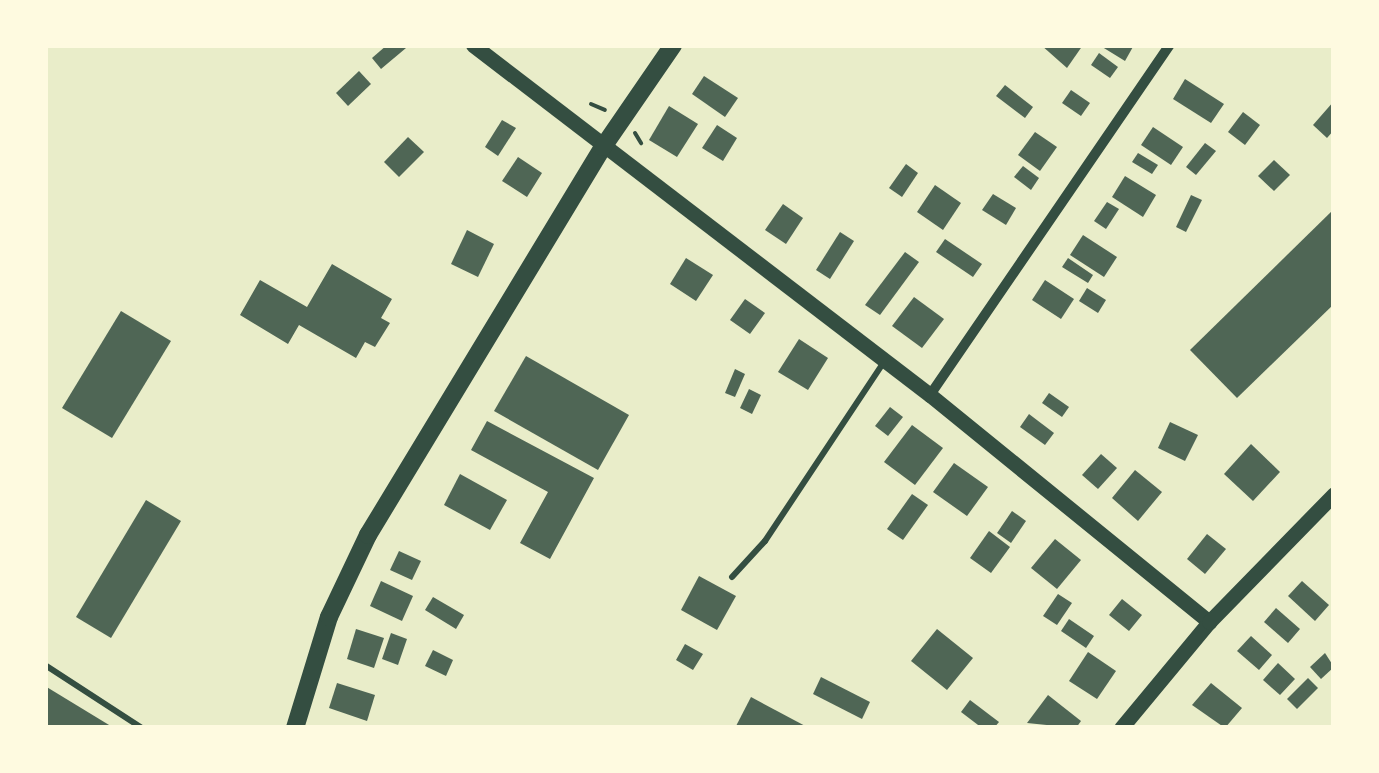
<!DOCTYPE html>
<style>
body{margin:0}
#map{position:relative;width:1379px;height:773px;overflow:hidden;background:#e9edc9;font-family:"Golos Text",sans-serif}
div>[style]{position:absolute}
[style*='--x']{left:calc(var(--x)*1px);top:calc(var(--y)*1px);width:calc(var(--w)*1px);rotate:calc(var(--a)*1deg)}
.building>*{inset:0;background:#4f6655}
.path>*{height:4px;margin:-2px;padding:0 2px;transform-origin:2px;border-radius:2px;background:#344e41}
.service>*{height:6px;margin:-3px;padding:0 3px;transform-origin:3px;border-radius:3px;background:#344e41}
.minor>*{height:10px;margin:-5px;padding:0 5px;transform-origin:5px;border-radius:5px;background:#344e41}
.tertiary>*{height:15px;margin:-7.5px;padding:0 7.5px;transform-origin:7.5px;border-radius:7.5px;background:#344e41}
.secondary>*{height:18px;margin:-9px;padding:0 9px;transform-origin:9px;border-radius:9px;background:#344e41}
span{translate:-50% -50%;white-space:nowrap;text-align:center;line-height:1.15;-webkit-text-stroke:8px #fefae0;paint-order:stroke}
.frame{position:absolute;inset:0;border:48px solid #fefae0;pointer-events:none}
</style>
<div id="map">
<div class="building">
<div style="clip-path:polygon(387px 45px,406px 48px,381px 69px,372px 58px)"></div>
<div style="clip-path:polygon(1041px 45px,1083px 45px,1067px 68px)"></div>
<div style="clip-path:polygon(1099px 45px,1134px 45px,1125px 61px)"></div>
<div style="clip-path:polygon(1099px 53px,1118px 67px,1110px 78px,1091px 65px)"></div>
<div style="clip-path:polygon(359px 71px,371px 84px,348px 106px,336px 93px)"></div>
<div style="clip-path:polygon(704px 76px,738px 98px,725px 117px,692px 94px)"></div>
<div style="clip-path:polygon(1185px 79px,1224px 104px,1211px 123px,1173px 99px)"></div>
<div style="clip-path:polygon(1005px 85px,1033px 107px,1025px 118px,996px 96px)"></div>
<div style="clip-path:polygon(1071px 90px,1090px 103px,1081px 116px,1062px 103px)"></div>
<div style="clip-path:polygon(1334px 101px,1334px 130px,1327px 138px,1313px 125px)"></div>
<div style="clip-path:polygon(669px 106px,698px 124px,677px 157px,649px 140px)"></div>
<div style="clip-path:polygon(1243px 112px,1260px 125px,1245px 145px,1228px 132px)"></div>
<div style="clip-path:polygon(502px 120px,516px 128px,498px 156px,485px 147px)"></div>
<div style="clip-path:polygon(717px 125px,737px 138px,723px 161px,702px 148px)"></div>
<div style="clip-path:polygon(1153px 127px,1183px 147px,1171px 165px,1141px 145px)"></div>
<div style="clip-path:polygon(1035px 132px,1057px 147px,1040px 171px,1018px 155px)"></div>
<div style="clip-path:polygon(408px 137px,424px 152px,399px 177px,384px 162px)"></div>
<div style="clip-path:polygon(1205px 143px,1216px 151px,1196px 175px,1186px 167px)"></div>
<div style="clip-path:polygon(1138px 153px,1158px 165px,1152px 174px,1132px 162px)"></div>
<div style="clip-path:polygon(518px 157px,542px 173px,527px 197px,502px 181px)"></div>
<div style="clip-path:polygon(1274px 160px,1290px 175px,1274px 191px,1258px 176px)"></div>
<div style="clip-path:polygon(906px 164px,918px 173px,902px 197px,889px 188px)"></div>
<div style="clip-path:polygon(1023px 166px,1039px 178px,1031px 190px,1014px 177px)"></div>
<div style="clip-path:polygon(1125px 176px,1156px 195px,1143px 217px,1112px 197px)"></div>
<div style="clip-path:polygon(935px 185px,961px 203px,943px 230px,917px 212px)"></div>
<div style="clip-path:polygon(993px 194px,1016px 208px,1006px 225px,982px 210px)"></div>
<div style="clip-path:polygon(1191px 195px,1202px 200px,1186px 232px,1176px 227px)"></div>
<div style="clip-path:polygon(1107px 202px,1119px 209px,1106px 229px,1094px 221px)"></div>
<div style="clip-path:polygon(783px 204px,803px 218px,786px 244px,765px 230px)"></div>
<div style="clip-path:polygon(1334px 209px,1334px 304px,1237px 398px,1190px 350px)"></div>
<div style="clip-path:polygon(467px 230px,494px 244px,478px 277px,451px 264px)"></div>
<div style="clip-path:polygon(840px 232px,854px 241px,830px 279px,816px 270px)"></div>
<div style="clip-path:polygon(1083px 235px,1117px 257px,1104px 277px,1070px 255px)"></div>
<div style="clip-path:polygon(945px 239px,982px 264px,973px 277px,936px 252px)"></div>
<div style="clip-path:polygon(905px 252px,919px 262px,880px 315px,865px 305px)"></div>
<div style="clip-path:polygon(686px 258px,713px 275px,696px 301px,670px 284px)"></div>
<div style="clip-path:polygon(1068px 258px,1093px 275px,1088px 283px,1062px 267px)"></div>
<div style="clip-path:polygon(332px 264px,392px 299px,381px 318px,390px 323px,375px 347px,365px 342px,356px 358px,299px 325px,288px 344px,240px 315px,260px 280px,307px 307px)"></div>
<div style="clip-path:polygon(1045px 280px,1074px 299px,1061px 319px,1032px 300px)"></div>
<div style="clip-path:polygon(1087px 288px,1106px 300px,1098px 313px,1079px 301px)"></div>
<div style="clip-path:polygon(914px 297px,944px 319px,922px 348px,892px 326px)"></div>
<div style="clip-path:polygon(745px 299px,765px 313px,750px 334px,730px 320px)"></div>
<div style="clip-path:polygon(121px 311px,171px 341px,112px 438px,62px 408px)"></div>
<div style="clip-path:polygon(799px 339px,828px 358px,808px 390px,778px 372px)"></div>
<div style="clip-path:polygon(526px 356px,629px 415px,598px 470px,494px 411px)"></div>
<div style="clip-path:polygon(735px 369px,745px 374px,735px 397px,725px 393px)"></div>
<div style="clip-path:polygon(749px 389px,761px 395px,752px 414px,740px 408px)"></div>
<div style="clip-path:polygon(1049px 393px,1069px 407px,1062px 417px,1042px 403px)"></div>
<div style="clip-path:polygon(890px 407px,903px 417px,888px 436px,875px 426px)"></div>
<div style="clip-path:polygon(1029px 414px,1054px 433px,1045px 445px,1020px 427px)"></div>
<div style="clip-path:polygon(487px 421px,594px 478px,550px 559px,520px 543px,548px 492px,471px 450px)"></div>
<div style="clip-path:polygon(1170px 422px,1198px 435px,1185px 461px,1158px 448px)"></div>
<div style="clip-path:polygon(912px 425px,943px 448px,915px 485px,884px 462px)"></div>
<div style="clip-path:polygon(1251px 444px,1280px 472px,1253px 501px,1224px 474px)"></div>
<div style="clip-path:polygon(1101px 454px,1117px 468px,1098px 489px,1082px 475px)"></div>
<div style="clip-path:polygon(954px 463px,988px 487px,967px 516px,933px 492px)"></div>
<div style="clip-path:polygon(1135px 470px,1162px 492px,1138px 521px,1112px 498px)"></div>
<div style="clip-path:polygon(460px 474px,507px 500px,490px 530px,444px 505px)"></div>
<div style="clip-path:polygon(912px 494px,928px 505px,903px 540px,887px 529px)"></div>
<div style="clip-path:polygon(146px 500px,181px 521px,111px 638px,76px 617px)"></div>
<div style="clip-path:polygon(1012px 511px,1026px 521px,1011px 543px,997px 533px)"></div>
<div style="clip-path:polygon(989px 531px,1010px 547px,991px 573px,970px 558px)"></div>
<div style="clip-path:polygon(1207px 534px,1226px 549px,1205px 574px,1187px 559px)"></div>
<div style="clip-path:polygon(1055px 539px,1081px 560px,1057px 589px,1031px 568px)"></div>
<div style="clip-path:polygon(399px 551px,421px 561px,412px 580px,390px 570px)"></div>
<div style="clip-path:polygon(699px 576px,736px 596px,717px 630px,681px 610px)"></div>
<div style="clip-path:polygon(381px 581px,413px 596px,402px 621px,370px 606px)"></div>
<div style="clip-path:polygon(1302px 581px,1329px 605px,1315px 621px,1288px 596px)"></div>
<div style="clip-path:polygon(1058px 594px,1072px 603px,1057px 625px,1043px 616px)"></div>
<div style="clip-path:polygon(433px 597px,464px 615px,456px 629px,425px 610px)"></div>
<div style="clip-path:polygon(1122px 599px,1142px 615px,1129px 631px,1109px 615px)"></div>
<div style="clip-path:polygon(1276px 608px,1300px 629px,1288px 643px,1264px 622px)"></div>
<div style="clip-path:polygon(1069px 619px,1094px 636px,1086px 648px,1061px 631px)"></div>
<div style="clip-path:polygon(356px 629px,384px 638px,374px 668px,347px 659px)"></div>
<div style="clip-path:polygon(937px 629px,973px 658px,947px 690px,911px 661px)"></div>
<div style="clip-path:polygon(391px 633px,407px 639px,398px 665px,382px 659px)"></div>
<div style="clip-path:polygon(1251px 636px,1272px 655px,1259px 670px,1237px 651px)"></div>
<div style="clip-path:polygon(685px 644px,703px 654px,693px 670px,676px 660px)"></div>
<div style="clip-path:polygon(433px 650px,453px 660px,446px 676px,425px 666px)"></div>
<div style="clip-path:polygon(1088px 652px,1116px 671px,1097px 699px,1069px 681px)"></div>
<div style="clip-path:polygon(1325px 653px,1334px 667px,1321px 679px,1310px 667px)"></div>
<div style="clip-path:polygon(1278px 663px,1295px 679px,1280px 695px,1263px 680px)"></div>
<div style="clip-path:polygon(821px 677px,870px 702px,862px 719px,813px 694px)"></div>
<div style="clip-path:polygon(1308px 678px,1318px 688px,1297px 709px,1287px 699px)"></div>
<div style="clip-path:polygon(337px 683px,375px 695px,367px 721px,329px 708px)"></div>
<div style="clip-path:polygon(1211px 683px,1242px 708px,1225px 728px,1192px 705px)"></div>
<div style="clip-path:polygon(45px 686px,114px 728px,45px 728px)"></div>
<div style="clip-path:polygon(1048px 695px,1081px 721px,1076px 728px,1027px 723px)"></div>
<div style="clip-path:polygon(751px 697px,809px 728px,735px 728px)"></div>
<div style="clip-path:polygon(970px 700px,999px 722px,994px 728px,982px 728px,961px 712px)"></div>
</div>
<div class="path">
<div style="--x:591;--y:104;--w:15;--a:23"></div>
<div style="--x:635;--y:133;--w:12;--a:59"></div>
</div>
<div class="service">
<div style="--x:732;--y:577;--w:49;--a:-47.5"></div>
<div style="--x:765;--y:541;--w:215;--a:-56.4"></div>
<div style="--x:45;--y:665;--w:116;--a:33"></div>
</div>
<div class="minor">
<div style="--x:930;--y:395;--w:424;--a:-55.6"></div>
</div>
<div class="tertiary">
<div style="--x:473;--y:45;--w:576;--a:37.45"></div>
<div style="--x:930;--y:395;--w:360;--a:39.1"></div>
<div style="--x:1121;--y:728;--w:138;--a:-50.3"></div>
<div style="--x:1209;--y:622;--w:179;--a:-45.7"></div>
</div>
<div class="secondary">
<div style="--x:295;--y:728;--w:116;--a:-73"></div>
<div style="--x:329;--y:617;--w:91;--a:-64.6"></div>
<div style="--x:368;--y:535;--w:454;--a:-58.8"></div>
<div style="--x:603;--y:147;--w:124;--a:-55.5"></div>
</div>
<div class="frame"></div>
</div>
